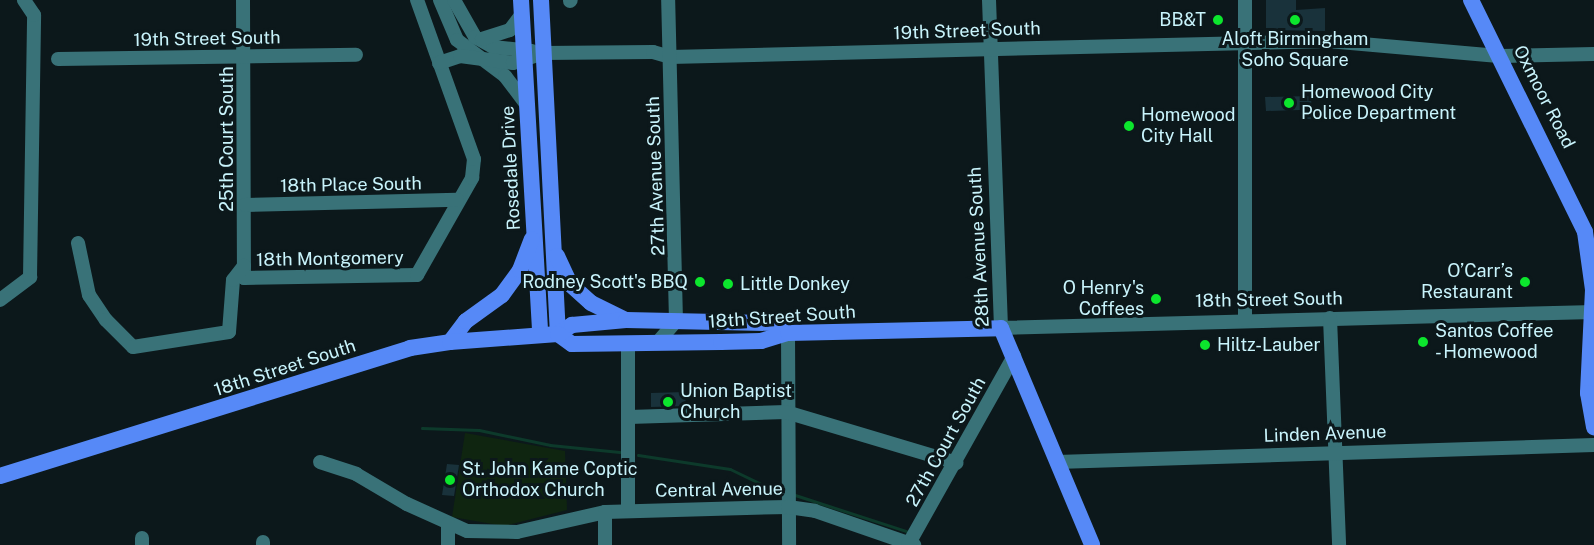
<!DOCTYPE html>
<meta charset="utf-8">
<style>
body{margin:0}
#map{position:relative;width:1594px;height:545px;overflow:hidden;background:#0c181b;font-family:"Public Sans",sans-serif}
div>[style]{position:absolute}
[style*='--x']{left:calc(var(--x)*1px);top:calc(var(--y)*1px);width:calc(var(--w)*1px);rotate:calc(var(--a)*1deg)}
.green>*{inset:0;background:#0f2510}
.stream>*{height:3px;margin:-1.5px;padding:0 1.5px;transform-origin:1.5px;border-radius:1.5px;background:#0d3a2b}
.building>*{inset:0;background:#19323b}
.minor>*{height:14px;margin:-7px;padding:0 7px;transform-origin:7px;border-radius:7px;background:#397278}
.major>*{height:16px;margin:-8px;padding:0 8px;transform-origin:8px;border-radius:8px;background:#5689f7}
.dots>*{width:16px;height:16px;translate:-50% -50%;box-sizing:border-box;border:3px solid #0c181b;border-radius:50%}
span{translate:-50% -50%;white-space:nowrap;text-align:center;line-height:1.15;-webkit-text-stroke:6px #0c181b;paint-order:stroke}
.poi-label{font-size:18px;color:#c9f4fc}
.right{translate:-100% -50%;text-align:right}
.left{translate:0 -50%;text-align:left}
.street-label{font-size:18px;color:#c9f4fc}
</style>
<div id="map">
<div class="green">
<div style="clip-path:polygon(465px 433px,565px 451px,567px 510px,504px 526px,452px 517px)"></div>
</div>
<div class="stream">
<div style="--x:422;--y:428;--w:57;--a:2"></div>
<div style="--x:479;--y:430;--w:73;--a:11.9"></div>
<div style="--x:550;--y:445;--w:70;--a:5.7"></div>
<div style="--x:638;--y:455;--w:93;--a:8.7"></div>
<div style="--x:730;--y:469;--w:51;--a:25.6"></div>
<div style="--x:795;--y:495;--w:117;--a:18"></div>
</div>
<div class="building">
<div style="clip-path:polygon(1266px 0,1296px 0,1296px 10px,1325px 8px,1325px 31px,1266px 30px)"></div>
<div style="clip-path:polygon(1311px 96px,1312px 119px,1300px 119px,1300px 110px,1266px 111px,1265px 97px)"></div>
<div style="clip-path:polygon(685px 392px,686px 406px,651px 407px,651px 393px)"></div>
<div style="clip-path:polygon(447px 464px,459px 465px,454px 496px,442px 495px)"></div>
</div>
<div class="minor">
<div style="--x:243;--y:0;--w:278;--a:89.8"></div>
<div style="--x:244;--y:278;--w:173;--a:-1"></div>
<div style="--x:417;--y:275;--w:112;--a:-60.4"></div>
<div style="--x:472;--y:178;--w:19;--a:-84"></div>
<div style="--x:474;--y:159;--w:169;--a:-109.7"></div>
<div style="--x:440;--y:0;--w:43;--a:67"></div>
<div style="--x:457;--y:40;--w:60;--a:36.9"></div>
<div style="--x:505;--y:76;--w:36;--a:53"></div>
<div style="--x:454;--y:0;--w:43;--a:60.4"></div>
<div style="--x:475;--y:37;--w:21;--a:29"></div>
<div style="--x:493;--y:47;--w:39;--a:6"></div>
<div style="--x:989;--y:0;--w:328;--a:87.9"></div>
<div style="--x:1001;--y:328;--w:593;--a:-1.55"></div>
<div style="--x:570;--y:1;--w:1;--a:-45"></div>
<div style="--x:482;--y:39;--w:29;--a:-18"></div>
<div style="--x:510;--y:30;--w:20;--a:-53"></div>
<div style="--x:58;--y:59;--w:298;--a:-0.8"></div>
<div style="--x:439;--y:63;--w:22;--a:-18"></div>
<div style="--x:460;--y:56;--w:53;--a:7.5"></div>
<div style="--x:513;--y:63;--w:32;--a:-18"></div>
<div style="--x:543;--y:53;--w:110;--a:-0.5"></div>
<div style="--x:653;--y:52;--w:18;--a:16"></div>
<div style="--x:670;--y:57;--w:658;--a:-1.39"></div>
<div style="--x:1328;--y:41;--w:174;--a:5"></div>
<div style="--x:1501;--y:56;--w:93;--a:-1.2"></div>
<div style="--x:245;--y:205;--w:212;--a:-1.4"></div>
<div style="--x:78;--y:243;--w:53;--a:78.1"></div>
<div style="--x:89;--y:295;--w:30;--a:56"></div>
<div style="--x:106;--y:320;--w:38;--a:45"></div>
<div style="--x:133;--y:347;--w:97;--a:-8.9"></div>
<div style="--x:229;--y:332;--w:52;--a:-85.6"></div>
<div style="--x:233;--y:280;--w:18;--a:-52"></div>
<div style="--x:0;--y:300;--w:38;--a:-37"></div>
<div style="--x:30;--y:277;--w:262;--a:-89.1"></div>
<div style="--x:34;--y:15;--w:18;--a:-124"></div>
<div style="--x:1330;--y:318;--w:227;--a:87.7"></div>
<div style="--x:1245;--y:320;--w:320;--a:-90"></div>
<div style="--x:788;--y:333;--w:212;--a:89.7"></div>
<div style="--x:657;--y:343;--w:29;--a:-49"></div>
<div style="--x:676;--y:321;--w:321;--a:-91.4"></div>
<div style="--x:629;--y:417;--w:157;--a:-1.8"></div>
<div style="--x:786;--y:412;--w:178;--a:16.6"></div>
<div style="--x:320;--y:462;--w:38;--a:18"></div>
<div style="--x:356;--y:474;--w:59;--a:30.5"></div>
<div style="--x:407;--y:504;--w:66;--a:24.2"></div>
<div style="--x:467;--y:531;--w:50;--a:1.1"></div>
<div style="--x:517;--y:532;--w:90;--a:-12.8"></div>
<div style="--x:605;--y:512;--w:183;--a:-1.6"></div>
<div style="--x:788;--y:507;--w:27;--a:8"></div>
<div style="--x:815;--y:511;--w:105;--a:19"></div>
<div style="--x:1057;--y:462;--w:537;--a:-1.81"></div>
<div style="--x:628;--y:510;--w:166;--a:-90"></div>
<div style="--x:605;--y:512;--w:33;--a:90"></div>
<div style="--x:142;--y:538;--w:7;--a:90"></div>
<div style="--x:263;--y:542;--w:3;--a:90"></div>
<div style="--x:448;--y:545;--w:21;--a:-90"></div>
<div style="--x:908;--y:545;--w:217;--a:-60.7"></div>
</div>
<div class="major">
<div style="--x:521;--y:0;--w:335;--a:86.7"></div>
<div style="--x:541;--y:0;--w:334;--a:87.1"></div>
<div style="--x:1471;--y:0;--w:258;--a:63.8"></div>
<div style="--x:1585;--y:232;--w:59;--a:82.1"></div>
<div style="--x:1593;--y:290;--w:103;--a:92.8"></div>
<div style="--x:1588;--y:393;--w:35;--a:80"></div>
<div style="--x:557;--y:256;--w:31;--a:65"></div>
<div style="--x:570;--y:284;--w:28;--a:42"></div>
<div style="--x:591;--y:303;--w:39;--a:26"></div>
<div style="--x:558;--y:334;--w:17;--a:-33"></div>
<div style="--x:572;--y:325;--w:54;--a:-5.3"></div>
<div style="--x:626;--y:320;--w:149;--a:1.2"></div>
<div style="--x:775;--y:323;--w:16;--a:38"></div>
<div style="--x:450;--y:342;--w:26;--a:-53"></div>
<div style="--x:466;--y:321;--w:44;--a:-35.8"></div>
<div style="--x:502;--y:295;--w:31;--a:-54"></div>
<div style="--x:520;--y:270;--w:33;--a:-69"></div>
<div style="--x:0;--y:476;--w:430;--a:-17.3"></div>
<div style="--x:410;--y:348;--w:40;--a:-8.5"></div>
<div style="--x:450;--y:342;--w:108;--a:-4.2"></div>
<div style="--x:558;--y:334;--w:17;--a:36"></div>
<div style="--x:572;--y:344;--w:149;--a:-0.8"></div>
<div style="--x:721;--y:342;--w:40;--a:-1.4"></div>
<div style="--x:761;--y:341;--w:28;--a:-17"></div>
<div style="--x:788;--y:333;--w:213;--a:-1.3"></div>
<div style="--x:1001;--y:328;--w:235;--a:67.2"></div>
</div>
<div class="dots">
<div style="left:1218px;top:20px;background:#0ce62d"></div>
<div style="left:1295px;top:20px;background:#0ce62d"></div>
<div style="left:1289px;top:103px;background:#0ce62d"></div>
<div style="left:1129px;top:126px;background:#0ce62d"></div>
<div style="left:700px;top:282px;background:#0ce62d"></div>
<div style="left:1525px;top:282px;background:#0ce62d"></div>
<div style="left:728px;top:284px;background:#0ce62d"></div>
<div style="left:1156px;top:299px;background:#0ce62d"></div>
<div style="left:1423px;top:342px;background:#0ce62d"></div>
<div style="left:1205px;top:345px;background:#0ce62d"></div>
<div style="left:668px;top:402px;background:#0ce62d"></div>
<div style="left:450px;top:480px;background:#0ce62d"></div>
</div>
<div class="poi-label">
<span class="right" style="left:1206px;top:20px">BB&amp;T</span>
<span style="left:1295px;top:50px">Aloft Birmingham<br>Soho Square</span>
<span class="left" style="left:1301px;top:103px">Homewood City<br>Police Department</span>
<span class="left" style="left:1141px;top:126px">Homewood<br>City Hall</span>
<span class="right" style="left:1513px;top:282px">O’Carr’s<br>Restaurant</span>
<span class="right" style="left:688px;top:282px">Rodney Scott's BBQ</span>
<span class="left" style="left:740px;top:284px">Little Donkey</span>
<span class="right" style="left:1144px;top:299px">O Henry's<br>Coffees</span>
<span class="left" style="left:1435px;top:342px">Santos Coffee<br>- Homewood</span>
<span class="left" style="left:1217px;top:345px">Hiltz-Lauber</span>
<span class="left" style="left:680px;top:402px">Union Baptist<br>Church</span>
<span class="left" style="left:462px;top:480px">St. John Kame Coptic<br>Orthodox Church</span>
</div>
<div class="street-label">
<span style="left:967px;top:31px;rotate:-2deg">19th Street South</span>
<span style="left:207px;top:39px;rotate:-1deg">19th Street South</span>
<span style="left:1544px;top:97px;rotate:63deg">Oxmoor Road</span>
<span style="left:227px;top:139px;rotate:-90deg">25th Court South</span>
<span style="left:511px;top:168px;rotate:-93deg">Rosedale Drive</span>
<span style="left:656px;top:176px;rotate:-92deg">27th Avenue South</span>
<span style="left:351px;top:185px;rotate:-1deg">18th Place South</span>
<span style="left:979px;top:247px;rotate:-93deg">28th Avenue South</span>
<span style="left:330px;top:259px;rotate:-1deg">18th Montgomery</span>
<span style="left:1269px;top:300px;rotate:-1deg">18th Street South</span>
<span style="left:782px;top:317px;rotate:-4deg">18th Street South</span>
<span style="left:285px;top:368px;rotate:-18deg">18th Street South</span>
<span style="left:1325px;top:434px;rotate:-2deg">Linden Avenue</span>
<span style="left:946px;top:442px;rotate:-61deg">27th Court South</span>
<span style="left:719px;top:490px;rotate:-1deg">Central Avenue</span>
</div>
</div>
